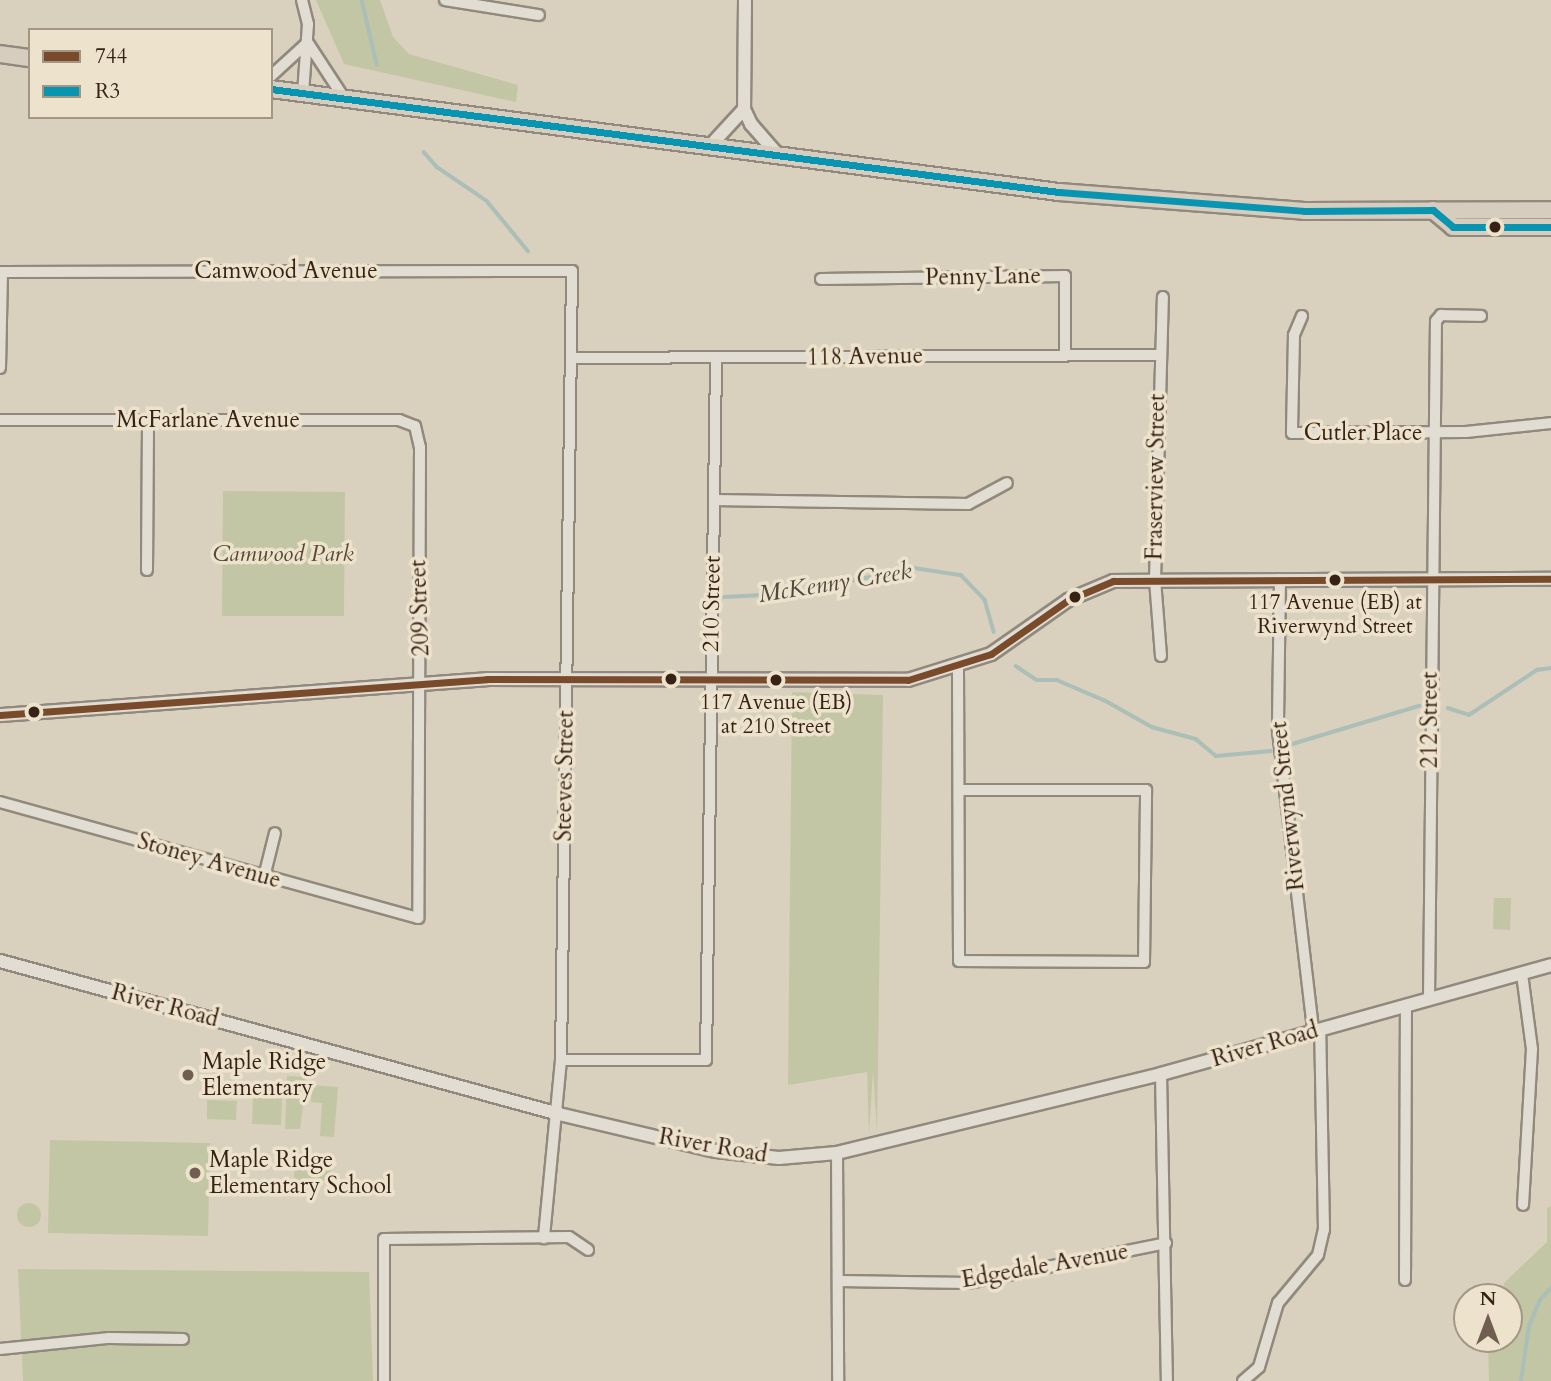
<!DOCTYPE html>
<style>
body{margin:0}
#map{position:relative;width:1551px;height:1381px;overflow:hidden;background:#d9d0bd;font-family:Cardo,serif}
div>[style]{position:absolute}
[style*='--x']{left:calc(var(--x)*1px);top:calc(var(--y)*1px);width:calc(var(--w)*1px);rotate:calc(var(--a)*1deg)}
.green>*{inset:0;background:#c2c6a4}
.round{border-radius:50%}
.stream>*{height:3.5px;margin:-1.75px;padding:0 1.75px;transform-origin:1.75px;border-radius:1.75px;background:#acbeb8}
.roads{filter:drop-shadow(2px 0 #91897d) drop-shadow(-2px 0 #91897d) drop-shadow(0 2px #91897d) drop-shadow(0 -2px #91897d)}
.minor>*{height:10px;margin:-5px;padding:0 5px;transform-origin:5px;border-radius:5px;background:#e2ddd3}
.tertiary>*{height:12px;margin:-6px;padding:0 6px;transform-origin:6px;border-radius:6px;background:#e2ddd3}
.trunk>*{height:16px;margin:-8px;padding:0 8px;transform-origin:8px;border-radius:8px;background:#d6cdbf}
.bus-1>*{height:7px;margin:-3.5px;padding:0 3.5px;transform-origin:3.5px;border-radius:3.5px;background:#7a4b2a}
.bus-2>*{height:7px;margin:-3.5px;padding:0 3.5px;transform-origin:3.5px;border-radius:3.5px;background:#0895b2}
.dots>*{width:19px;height:19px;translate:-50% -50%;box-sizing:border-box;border:4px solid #ede3cd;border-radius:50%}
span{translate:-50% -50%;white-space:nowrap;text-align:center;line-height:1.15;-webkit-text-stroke:7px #ede3cd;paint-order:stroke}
.bus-label{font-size:21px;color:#372216}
.street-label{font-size:23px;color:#372216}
.park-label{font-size:23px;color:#554934;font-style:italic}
.poi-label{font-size:23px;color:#372216}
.left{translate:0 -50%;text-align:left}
.water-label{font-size:24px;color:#50473e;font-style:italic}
.legend{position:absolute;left:28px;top:28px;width:245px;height:91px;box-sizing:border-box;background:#ede3cd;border:2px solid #a49684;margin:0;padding:9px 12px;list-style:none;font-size:21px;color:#372216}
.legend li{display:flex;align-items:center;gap:14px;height:35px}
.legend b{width:35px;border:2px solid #a49684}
.north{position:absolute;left:1453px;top:1283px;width:70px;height:70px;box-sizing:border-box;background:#ede3cd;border:2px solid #a49684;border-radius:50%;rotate:0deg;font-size:19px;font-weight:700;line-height:28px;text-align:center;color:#372216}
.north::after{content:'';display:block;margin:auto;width:24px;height:32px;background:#705f50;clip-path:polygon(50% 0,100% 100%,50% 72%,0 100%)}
</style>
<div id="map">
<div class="green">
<div style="clip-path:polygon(316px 0,380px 0,393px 37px,409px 54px,518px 85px,516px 102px,344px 64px)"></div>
<div style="clip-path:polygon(223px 491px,345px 492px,344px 616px,222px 616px)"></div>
<div style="clip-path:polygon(792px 692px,883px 695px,877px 1132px,873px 1070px,869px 1134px,867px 1072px,788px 1085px)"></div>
<div style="clip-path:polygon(1494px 898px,1511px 898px,1510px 930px,1493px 929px)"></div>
<div style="clip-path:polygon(287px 1076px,307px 1077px,300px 1129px,285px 1129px)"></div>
<div style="clip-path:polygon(312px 1085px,338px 1087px,334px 1137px,320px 1136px,322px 1103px,311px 1102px)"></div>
<div style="clip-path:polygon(253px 1097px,282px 1098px,281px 1125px,252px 1124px)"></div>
<div style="clip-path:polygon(207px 1100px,237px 1101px,236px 1120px,207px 1119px)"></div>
<div style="clip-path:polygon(50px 1140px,210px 1143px,208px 1236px,48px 1233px)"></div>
<div style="clip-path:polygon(295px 1159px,331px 1160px,330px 1181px,294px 1180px)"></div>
<div class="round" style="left:17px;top:1203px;width:24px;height:24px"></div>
<div style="clip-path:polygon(1551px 1206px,1551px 1381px,1489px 1381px,1488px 1339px,1509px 1339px,1509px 1297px,1499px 1297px,1505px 1282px,1547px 1242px,1547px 1208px)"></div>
<div style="clip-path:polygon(18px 1269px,369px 1272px,373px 1381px,23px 1381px)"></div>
</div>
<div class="stream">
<div style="--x:362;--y:0;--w:66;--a:76.8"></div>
<div style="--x:424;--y:152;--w:20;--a:49"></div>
<div style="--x:437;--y:167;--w:60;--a:34.2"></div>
<div style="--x:487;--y:201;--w:65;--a:50.6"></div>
<div style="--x:724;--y:597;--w:63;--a:-2.7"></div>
<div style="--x:787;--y:594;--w:130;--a:-11.6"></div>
<div style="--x:914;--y:568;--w:48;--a:8.5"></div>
<div style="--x:961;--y:575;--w:35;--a:46"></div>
<div style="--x:985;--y:600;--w:33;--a:74"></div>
<div style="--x:1016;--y:666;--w:25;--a:34"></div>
<div style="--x:1037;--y:680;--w:20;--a:0"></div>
<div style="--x:1057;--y:680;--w:53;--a:23.2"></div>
<div style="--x:1106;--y:701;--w:53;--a:29.5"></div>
<div style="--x:1152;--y:727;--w:46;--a:15.3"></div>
<div style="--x:1196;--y:739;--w:26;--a:40"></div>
<div style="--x:1216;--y:756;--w:55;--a:-5.2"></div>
<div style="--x:1448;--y:708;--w:22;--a:18"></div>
<div style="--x:1469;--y:715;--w:82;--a:-33.5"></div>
<div style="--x:1537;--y:670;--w:14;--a:-8"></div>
<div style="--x:1289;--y:745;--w:136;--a:-16.7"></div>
<div style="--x:1521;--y:1381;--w:56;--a:-81.7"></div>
<div style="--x:1529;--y:1326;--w:28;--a:-67"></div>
<div style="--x:1540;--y:1300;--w:16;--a:-47"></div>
</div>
<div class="roads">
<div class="minor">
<div style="--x:302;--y:0;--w:25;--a:76"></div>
<div style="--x:308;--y:24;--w:70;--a:94.1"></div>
<div style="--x:445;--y:0;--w:95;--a:9.1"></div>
<div style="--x:308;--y:43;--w:66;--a:56.8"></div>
<div style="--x:271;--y:76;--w:49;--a:-42.5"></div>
<div style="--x:0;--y:272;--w:572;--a:-0.1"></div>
<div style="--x:572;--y:271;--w:789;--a:90.8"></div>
<div style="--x:561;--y:1060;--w:179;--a:95.5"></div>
<div style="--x:821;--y:279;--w:244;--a:-0.7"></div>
<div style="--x:1065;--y:276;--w:80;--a:90"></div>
<div style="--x:1302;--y:316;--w:21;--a:113"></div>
<div style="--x:1294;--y:335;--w:98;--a:91.2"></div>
<div style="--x:1292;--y:433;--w:174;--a:-0.3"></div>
<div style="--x:1466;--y:432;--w:85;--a:-6"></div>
<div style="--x:573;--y:358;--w:585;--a:-0.29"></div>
<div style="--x:0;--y:368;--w:96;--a:-88.8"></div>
<div style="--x:0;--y:420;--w:399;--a:0"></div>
<div style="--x:399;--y:420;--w:17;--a:21"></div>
<div style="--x:415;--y:426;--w:22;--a:77"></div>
<div style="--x:420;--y:447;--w:471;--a:90.2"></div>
<div style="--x:418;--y:918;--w:434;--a:-164.5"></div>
<div style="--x:714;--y:500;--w:254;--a:0.9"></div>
<div style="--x:968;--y:504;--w:44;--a:-28.3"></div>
<div style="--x:147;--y:570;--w:150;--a:-89.6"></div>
<div style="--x:1280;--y:579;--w:152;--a:90.8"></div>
<div style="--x:1278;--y:731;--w:302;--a:83.3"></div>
<div style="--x:1161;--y:656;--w:76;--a:-94.5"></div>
<div style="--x:1155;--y:580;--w:283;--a:-88.4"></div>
<div style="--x:958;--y:668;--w:293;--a:89.8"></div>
<div style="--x:959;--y:961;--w:185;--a:0.3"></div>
<div style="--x:1144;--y:962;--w:172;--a:-89.3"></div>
<div style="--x:1146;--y:790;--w:184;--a:180"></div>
<div style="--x:264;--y:877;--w:45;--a:-76"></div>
<div style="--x:1522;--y:974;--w:76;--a:82.4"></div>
<div style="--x:1532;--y:1049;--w:156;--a:93.3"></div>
<div style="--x:1429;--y:999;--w:678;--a:-89.41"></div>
<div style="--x:1436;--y:321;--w:8;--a:-50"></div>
<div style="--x:1441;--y:315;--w:40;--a:1.4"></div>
<div style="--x:561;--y:1060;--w:145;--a:0"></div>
<div style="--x:706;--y:1060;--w:701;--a:-89.18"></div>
<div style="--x:1161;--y:1074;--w:307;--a:88.9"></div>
<div style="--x:837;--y:1153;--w:228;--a:89.7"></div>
<div style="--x:1405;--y:1280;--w:274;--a:-89.8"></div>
<div style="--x:839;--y:1281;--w:129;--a:0.9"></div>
<div style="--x:968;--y:1283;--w:202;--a:-11.4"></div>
<div style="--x:0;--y:1349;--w:110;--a:-5.8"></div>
<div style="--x:109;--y:1338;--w:74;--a:0.8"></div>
<div style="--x:384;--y:1381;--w:142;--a:-90"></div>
<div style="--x:384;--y:1239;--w:185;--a:-0.6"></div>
<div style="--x:569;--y:1237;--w:23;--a:34"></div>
<div style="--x:1243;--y:1381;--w:21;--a:-41"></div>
<div style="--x:1259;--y:1367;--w:67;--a:-73.5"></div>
<div style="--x:1278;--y:1303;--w:62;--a:-50.2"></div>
<div style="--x:1318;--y:1255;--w:26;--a:-77"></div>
<div style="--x:1324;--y:1230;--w:201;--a:-91.1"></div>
</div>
<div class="tertiary">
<div style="--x:745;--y:0;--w:109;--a:90.5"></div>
<div style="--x:744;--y:109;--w:17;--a:65"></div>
<div style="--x:751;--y:124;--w:41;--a:48.9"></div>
<div style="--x:710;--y:146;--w:50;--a:-47.4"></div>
<div style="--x:0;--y:715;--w:488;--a:-4.2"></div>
<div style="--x:487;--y:679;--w:421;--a:0.1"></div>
<div style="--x:908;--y:680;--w:87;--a:-17.4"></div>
<div style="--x:991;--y:654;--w:94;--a:-35"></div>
<div style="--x:1068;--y:600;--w:49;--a:-22.9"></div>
<div style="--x:1113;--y:581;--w:438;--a:-0.3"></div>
<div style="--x:0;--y:961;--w:580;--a:15.31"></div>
<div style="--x:559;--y:1114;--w:161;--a:13.3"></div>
<div style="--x:716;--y:1151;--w:63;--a:6.3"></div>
<div style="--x:779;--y:1158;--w:58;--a:-4.9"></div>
<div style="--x:837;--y:1153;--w:333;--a:-13.7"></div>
<div style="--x:1161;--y:1074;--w:405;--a:-15.6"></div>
</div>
<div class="trunk">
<div style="--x:0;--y:54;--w:30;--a:8"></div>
<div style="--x:271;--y:89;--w:795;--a:7.45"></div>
<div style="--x:1059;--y:192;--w:246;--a:4.4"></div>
<div style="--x:1304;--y:211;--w:247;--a:-0.2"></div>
<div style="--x:1433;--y:210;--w:26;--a:40"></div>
<div style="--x:1453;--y:227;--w:98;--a:0"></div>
</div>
</div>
<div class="bus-1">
<div style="--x:0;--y:715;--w:488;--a:-4.2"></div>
<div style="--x:487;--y:679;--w:421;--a:0.1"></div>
<div style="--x:908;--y:680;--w:87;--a:-17.4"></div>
<div style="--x:991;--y:654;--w:94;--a:-35"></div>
<div style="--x:1068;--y:600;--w:49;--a:-22.9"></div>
<div style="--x:1113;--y:581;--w:438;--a:-0.3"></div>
</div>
<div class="bus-2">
<div style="--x:271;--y:89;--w:795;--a:7.45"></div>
<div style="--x:1059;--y:192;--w:246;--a:4.4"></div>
<div style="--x:1304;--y:211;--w:129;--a:-0.4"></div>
<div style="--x:1433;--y:210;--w:26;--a:40"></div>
<div style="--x:1453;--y:227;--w:98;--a:0"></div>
</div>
<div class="dots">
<div style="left:1495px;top:227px;background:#372216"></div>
<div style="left:1335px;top:580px;background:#372216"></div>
<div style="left:1075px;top:597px;background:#372216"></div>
<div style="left:671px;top:679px;background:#372216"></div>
<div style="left:776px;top:680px;background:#372216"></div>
<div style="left:34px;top:712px;background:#372216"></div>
<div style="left:188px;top:1075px;background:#705f50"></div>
<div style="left:195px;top:1173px;background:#705f50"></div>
</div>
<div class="bus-label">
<span style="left:1335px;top:615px">117 Avenue (EB) at<br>Riverwynd Street</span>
<span style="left:776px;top:715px">117 Avenue (EB)<br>at 210 Street</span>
</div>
<div class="street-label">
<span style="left:286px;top:271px">Camwood Avenue</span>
<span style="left:983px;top:277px;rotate:-1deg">Penny Lane</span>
<span style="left:865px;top:357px;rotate:-1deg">118 Avenue</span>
<span style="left:208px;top:420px">McFarlane Avenue</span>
<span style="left:1363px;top:433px">Cutler Place</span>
<span style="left:1156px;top:477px;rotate:-89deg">Fraserview Street</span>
<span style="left:712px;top:604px;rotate:-89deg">210 Street</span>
<span style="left:420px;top:608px;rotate:-92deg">209 Street</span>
<span style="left:1430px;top:720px;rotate:-90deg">212 Street</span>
<span style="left:565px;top:776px;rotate:-89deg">Steeves Street</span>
<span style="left:1288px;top:806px;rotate:-96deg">Riverwynd Street</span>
<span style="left:209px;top:861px;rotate:16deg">Stoney Avenue</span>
<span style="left:165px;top:1006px;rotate:15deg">River Road</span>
<span style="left:1265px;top:1045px;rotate:-16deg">River Road</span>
<span style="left:713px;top:1146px;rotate:10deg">River Road</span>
<span style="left:1045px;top:1266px;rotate:-10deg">Edgedale Avenue</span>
</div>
<div class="park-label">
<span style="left:283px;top:554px">Camwood Park</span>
</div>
<div class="poi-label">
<span class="left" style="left:202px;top:1075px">Maple Ridge<br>Elementary</span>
<span class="left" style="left:209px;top:1173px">Maple Ridge<br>Elementary School</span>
</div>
<div class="water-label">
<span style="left:835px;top:583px;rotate:-9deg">McKenny Creek</span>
</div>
<ul class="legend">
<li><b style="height:9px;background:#7a4b2a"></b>744</li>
<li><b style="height:9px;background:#0895b2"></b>R3</li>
</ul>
<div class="north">N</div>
</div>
